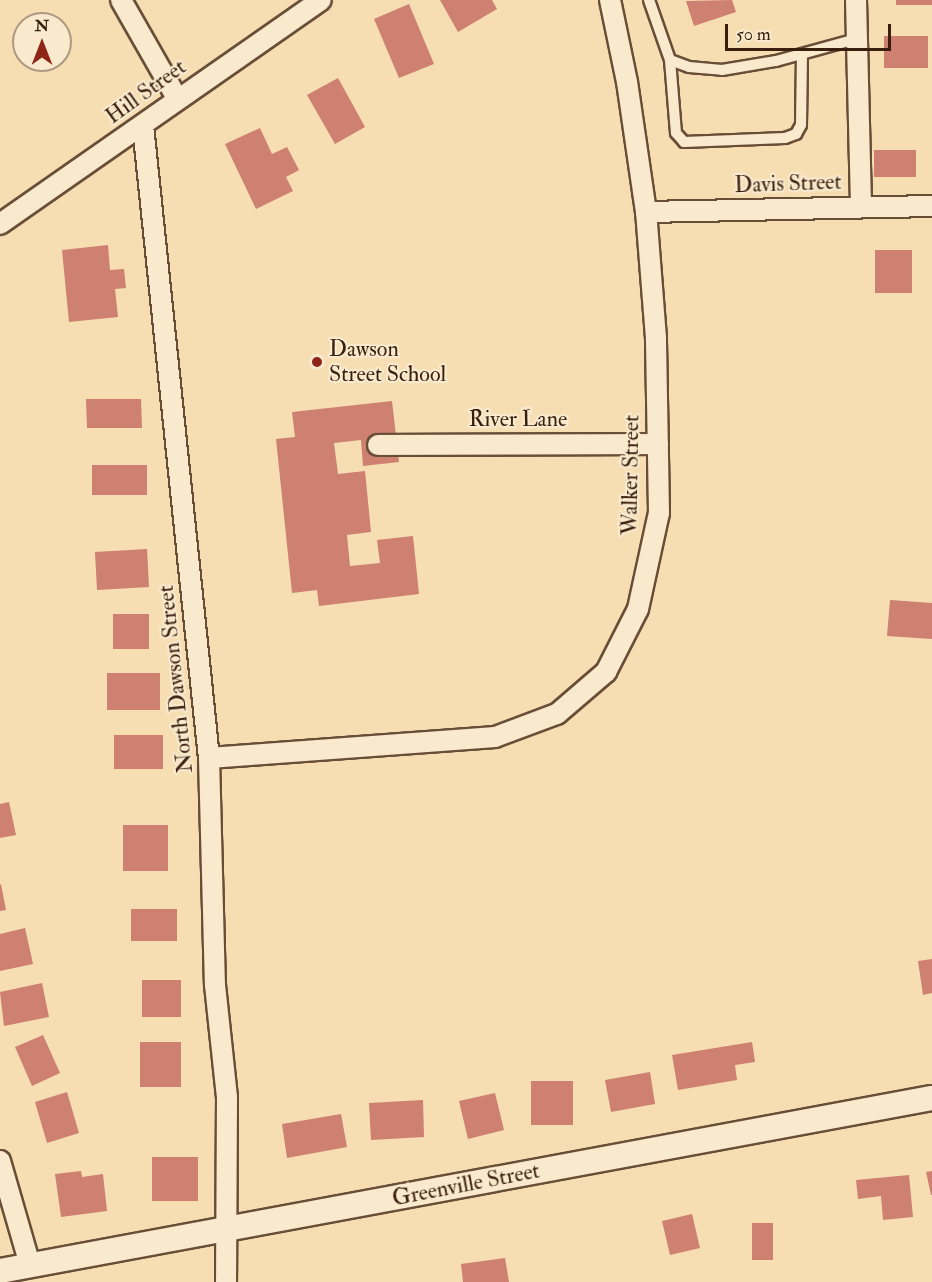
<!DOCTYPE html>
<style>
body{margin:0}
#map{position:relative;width:932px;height:1282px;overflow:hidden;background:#f6ddb2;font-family:"IM FELL Double Pica",serif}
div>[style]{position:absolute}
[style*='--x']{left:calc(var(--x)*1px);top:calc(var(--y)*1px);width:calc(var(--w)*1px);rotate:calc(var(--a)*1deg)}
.building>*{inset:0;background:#ce8071}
.roads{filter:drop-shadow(2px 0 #694e37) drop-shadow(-2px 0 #694e37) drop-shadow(0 2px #694e37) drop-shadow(0 -2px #694e37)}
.service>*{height:10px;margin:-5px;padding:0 5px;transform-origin:5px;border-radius:5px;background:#f9e9cd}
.minor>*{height:20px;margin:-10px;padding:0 10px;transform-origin:10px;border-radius:10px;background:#f9e9cd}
.tertiary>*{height:24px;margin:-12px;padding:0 12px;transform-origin:12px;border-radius:12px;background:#f9e9cd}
.dots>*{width:16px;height:16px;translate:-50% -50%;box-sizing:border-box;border:3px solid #f9e9cd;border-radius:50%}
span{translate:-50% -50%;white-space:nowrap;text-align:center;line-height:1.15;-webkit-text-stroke:4.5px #f9e9cd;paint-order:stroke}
.street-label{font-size:22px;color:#3a1e0e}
.poi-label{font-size:22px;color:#3a1e0e}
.left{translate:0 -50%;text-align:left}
.north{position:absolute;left:12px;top:12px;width:60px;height:60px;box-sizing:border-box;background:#f9e9cd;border:2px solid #ad9881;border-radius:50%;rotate:0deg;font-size:16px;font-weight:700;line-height:24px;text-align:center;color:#3a1e0e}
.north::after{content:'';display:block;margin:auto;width:21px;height:27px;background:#8f2418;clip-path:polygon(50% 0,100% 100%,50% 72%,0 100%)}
.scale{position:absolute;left:725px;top:24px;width:166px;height:27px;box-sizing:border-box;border:3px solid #3a1e0e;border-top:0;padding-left:8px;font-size:18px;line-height:21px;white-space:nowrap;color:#3a1e0e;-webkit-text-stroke:4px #f9e9cd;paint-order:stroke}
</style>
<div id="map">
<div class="building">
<div style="clip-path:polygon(440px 0,492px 0,497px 9px,458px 32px)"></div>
<div style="clip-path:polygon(732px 0,736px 12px,694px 26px,686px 1px)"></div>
<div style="clip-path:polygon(896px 0,932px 0,932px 5px,896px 5px)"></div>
<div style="clip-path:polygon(409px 4px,434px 64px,399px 78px,374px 19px)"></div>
<div style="clip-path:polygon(884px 36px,928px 36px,928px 68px,884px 68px)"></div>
<div style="clip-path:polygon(338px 78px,365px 127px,335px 144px,307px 95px)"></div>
<div style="clip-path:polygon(260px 128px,272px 154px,287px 147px,299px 170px,286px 177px,293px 191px,256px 209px,225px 144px)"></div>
<div style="clip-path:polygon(874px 150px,916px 150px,916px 177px,874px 177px)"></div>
<div style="clip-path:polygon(108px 245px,110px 270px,124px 269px,126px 288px,115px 289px,118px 317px,69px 322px,62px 250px)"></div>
<div style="clip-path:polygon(875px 250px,912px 250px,912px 293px,875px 293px)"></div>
<div style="clip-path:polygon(86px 399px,141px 399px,142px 428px,87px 428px)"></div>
<div style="clip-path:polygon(392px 401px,399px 462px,363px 466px,361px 440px,334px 443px,338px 474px,365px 471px,371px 532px,347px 535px,350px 566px,380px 563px,377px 540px,413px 536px,419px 594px,319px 606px,317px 590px,292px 593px,276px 439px,295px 437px,292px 412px)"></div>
<div style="clip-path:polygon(92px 465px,147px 465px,147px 495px,92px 495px)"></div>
<div style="clip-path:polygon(147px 549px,149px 587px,97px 590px,95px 552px)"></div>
<div style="clip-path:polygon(890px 600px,932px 603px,932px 639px,887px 636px)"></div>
<div style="clip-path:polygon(113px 614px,149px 614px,149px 649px,113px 649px)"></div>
<div style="clip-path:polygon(107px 673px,160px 673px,160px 710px,107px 710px)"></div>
<div style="clip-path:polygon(114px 735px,163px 735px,163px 769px,114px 769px)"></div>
<div style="clip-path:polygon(9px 802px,16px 835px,0 838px,0 804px)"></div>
<div style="clip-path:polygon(123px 825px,168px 825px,168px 871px,123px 871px)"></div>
<div style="clip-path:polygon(1px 884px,6px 910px,0 911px,0 885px)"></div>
<div style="clip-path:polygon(131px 909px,177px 909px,177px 941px,131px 941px)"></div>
<div style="clip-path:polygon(25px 928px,33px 964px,0 971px,0 934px)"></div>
<div style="clip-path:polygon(932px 959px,932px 993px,923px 995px,918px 961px)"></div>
<div style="clip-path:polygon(142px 980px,181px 980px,181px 1017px,142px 1017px)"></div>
<div style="clip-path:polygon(42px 983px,49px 1017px,4px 1026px,0 992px)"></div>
<div style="clip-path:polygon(43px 1035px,60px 1073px,32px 1086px,15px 1047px)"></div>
<div style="clip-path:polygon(140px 1042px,181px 1042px,181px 1087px,140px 1087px)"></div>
<div style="clip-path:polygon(752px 1042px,755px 1062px,735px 1065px,737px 1080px,678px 1090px,672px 1055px)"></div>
<div style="clip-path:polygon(650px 1072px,655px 1104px,611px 1112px,605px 1080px)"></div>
<div style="clip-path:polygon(531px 1081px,573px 1081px,573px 1125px,531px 1125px)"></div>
<div style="clip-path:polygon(67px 1092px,79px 1133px,47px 1143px,35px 1102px)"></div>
<div style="clip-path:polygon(495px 1093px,504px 1130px,468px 1139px,459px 1101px)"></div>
<div style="clip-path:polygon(423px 1100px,424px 1137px,371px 1140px,369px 1103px)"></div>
<div style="clip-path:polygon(341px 1114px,347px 1147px,287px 1158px,282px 1124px)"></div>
<div style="clip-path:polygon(152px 1157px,198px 1157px,198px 1201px,152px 1201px)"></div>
<div style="clip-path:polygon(81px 1171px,82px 1177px,103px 1174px,107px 1211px,61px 1217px,55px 1174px)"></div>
<div style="clip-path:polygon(932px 1171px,932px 1195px,931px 1195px,926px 1172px)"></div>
<div style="clip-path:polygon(909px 1175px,913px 1217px,883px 1220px,881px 1196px,858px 1199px,856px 1180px)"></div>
<div style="clip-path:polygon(692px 1214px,700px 1248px,670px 1255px,662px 1221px)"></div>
<div style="clip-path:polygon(752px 1223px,773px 1223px,773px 1260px,752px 1260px)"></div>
<div style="clip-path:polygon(505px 1258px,509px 1282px,463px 1282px,461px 1264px)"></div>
</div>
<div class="roads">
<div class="service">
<div style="--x:649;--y:0;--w:64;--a:70.7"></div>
<div style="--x:670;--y:60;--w:20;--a:20"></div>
<div style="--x:689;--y:67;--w:33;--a:5"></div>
<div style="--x:722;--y:70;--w:55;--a:-9.5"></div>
<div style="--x:776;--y:61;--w:83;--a:-15.4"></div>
<div style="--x:670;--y:60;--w:73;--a:85.3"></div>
<div style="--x:676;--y:133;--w:12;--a:48"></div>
<div style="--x:684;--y:142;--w:101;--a:-2.3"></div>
<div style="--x:785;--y:138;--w:12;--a:-20"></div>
<div style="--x:796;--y:134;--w:10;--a:-61"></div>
<div style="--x:801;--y:125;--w:71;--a:-89.2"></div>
</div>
<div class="minor">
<div style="--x:121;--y:0;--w:113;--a:60.3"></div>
<div style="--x:856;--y:0;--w:205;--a:88.6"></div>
<div style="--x:143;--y:126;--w:635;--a:84.04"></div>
<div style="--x:209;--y:758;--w:227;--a:88.5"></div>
<div style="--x:215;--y:985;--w:113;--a:83.9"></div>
<div style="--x:227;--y:1097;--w:185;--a:90.3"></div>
<div style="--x:646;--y:212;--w:286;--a:-1.2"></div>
<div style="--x:0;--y:224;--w:391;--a:-34.9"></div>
<div style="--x:378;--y:445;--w:280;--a:-0.2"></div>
<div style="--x:209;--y:758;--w:287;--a:-4.2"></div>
<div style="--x:495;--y:737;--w:66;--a:-20.4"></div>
<div style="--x:557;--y:714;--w:65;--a:-40.6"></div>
<div style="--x:606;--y:672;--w:71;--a:-63.1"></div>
<div style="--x:638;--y:609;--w:98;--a:-77.7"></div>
<div style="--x:659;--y:513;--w:175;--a:-91"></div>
<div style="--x:656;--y:338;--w:126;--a:-94.5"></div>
<div style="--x:646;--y:212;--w:131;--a:-98.3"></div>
<div style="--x:627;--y:82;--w:84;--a:-101.7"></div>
<div style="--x:0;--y:1161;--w:108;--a:73.9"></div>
</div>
<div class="tertiary">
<div style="--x:0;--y:1271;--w:948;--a:-10.52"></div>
</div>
</div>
<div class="dots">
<div style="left:317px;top:362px;background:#8f2418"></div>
</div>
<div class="street-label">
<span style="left:146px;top:92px;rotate:-36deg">Hill Street</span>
<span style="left:788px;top:184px;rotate:-2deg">Davis Street</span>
<span style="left:518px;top:420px">River Lane</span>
<span style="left:631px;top:475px;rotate:-89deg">Walker Street</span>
<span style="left:176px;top:679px;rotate:-96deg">North Dawson Street</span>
<span style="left:466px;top:1185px;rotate:-11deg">Greenville Street</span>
</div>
<div class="poi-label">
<span class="left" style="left:329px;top:362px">Dawson<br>Street School</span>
</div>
<div class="north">N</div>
<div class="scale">50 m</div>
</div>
